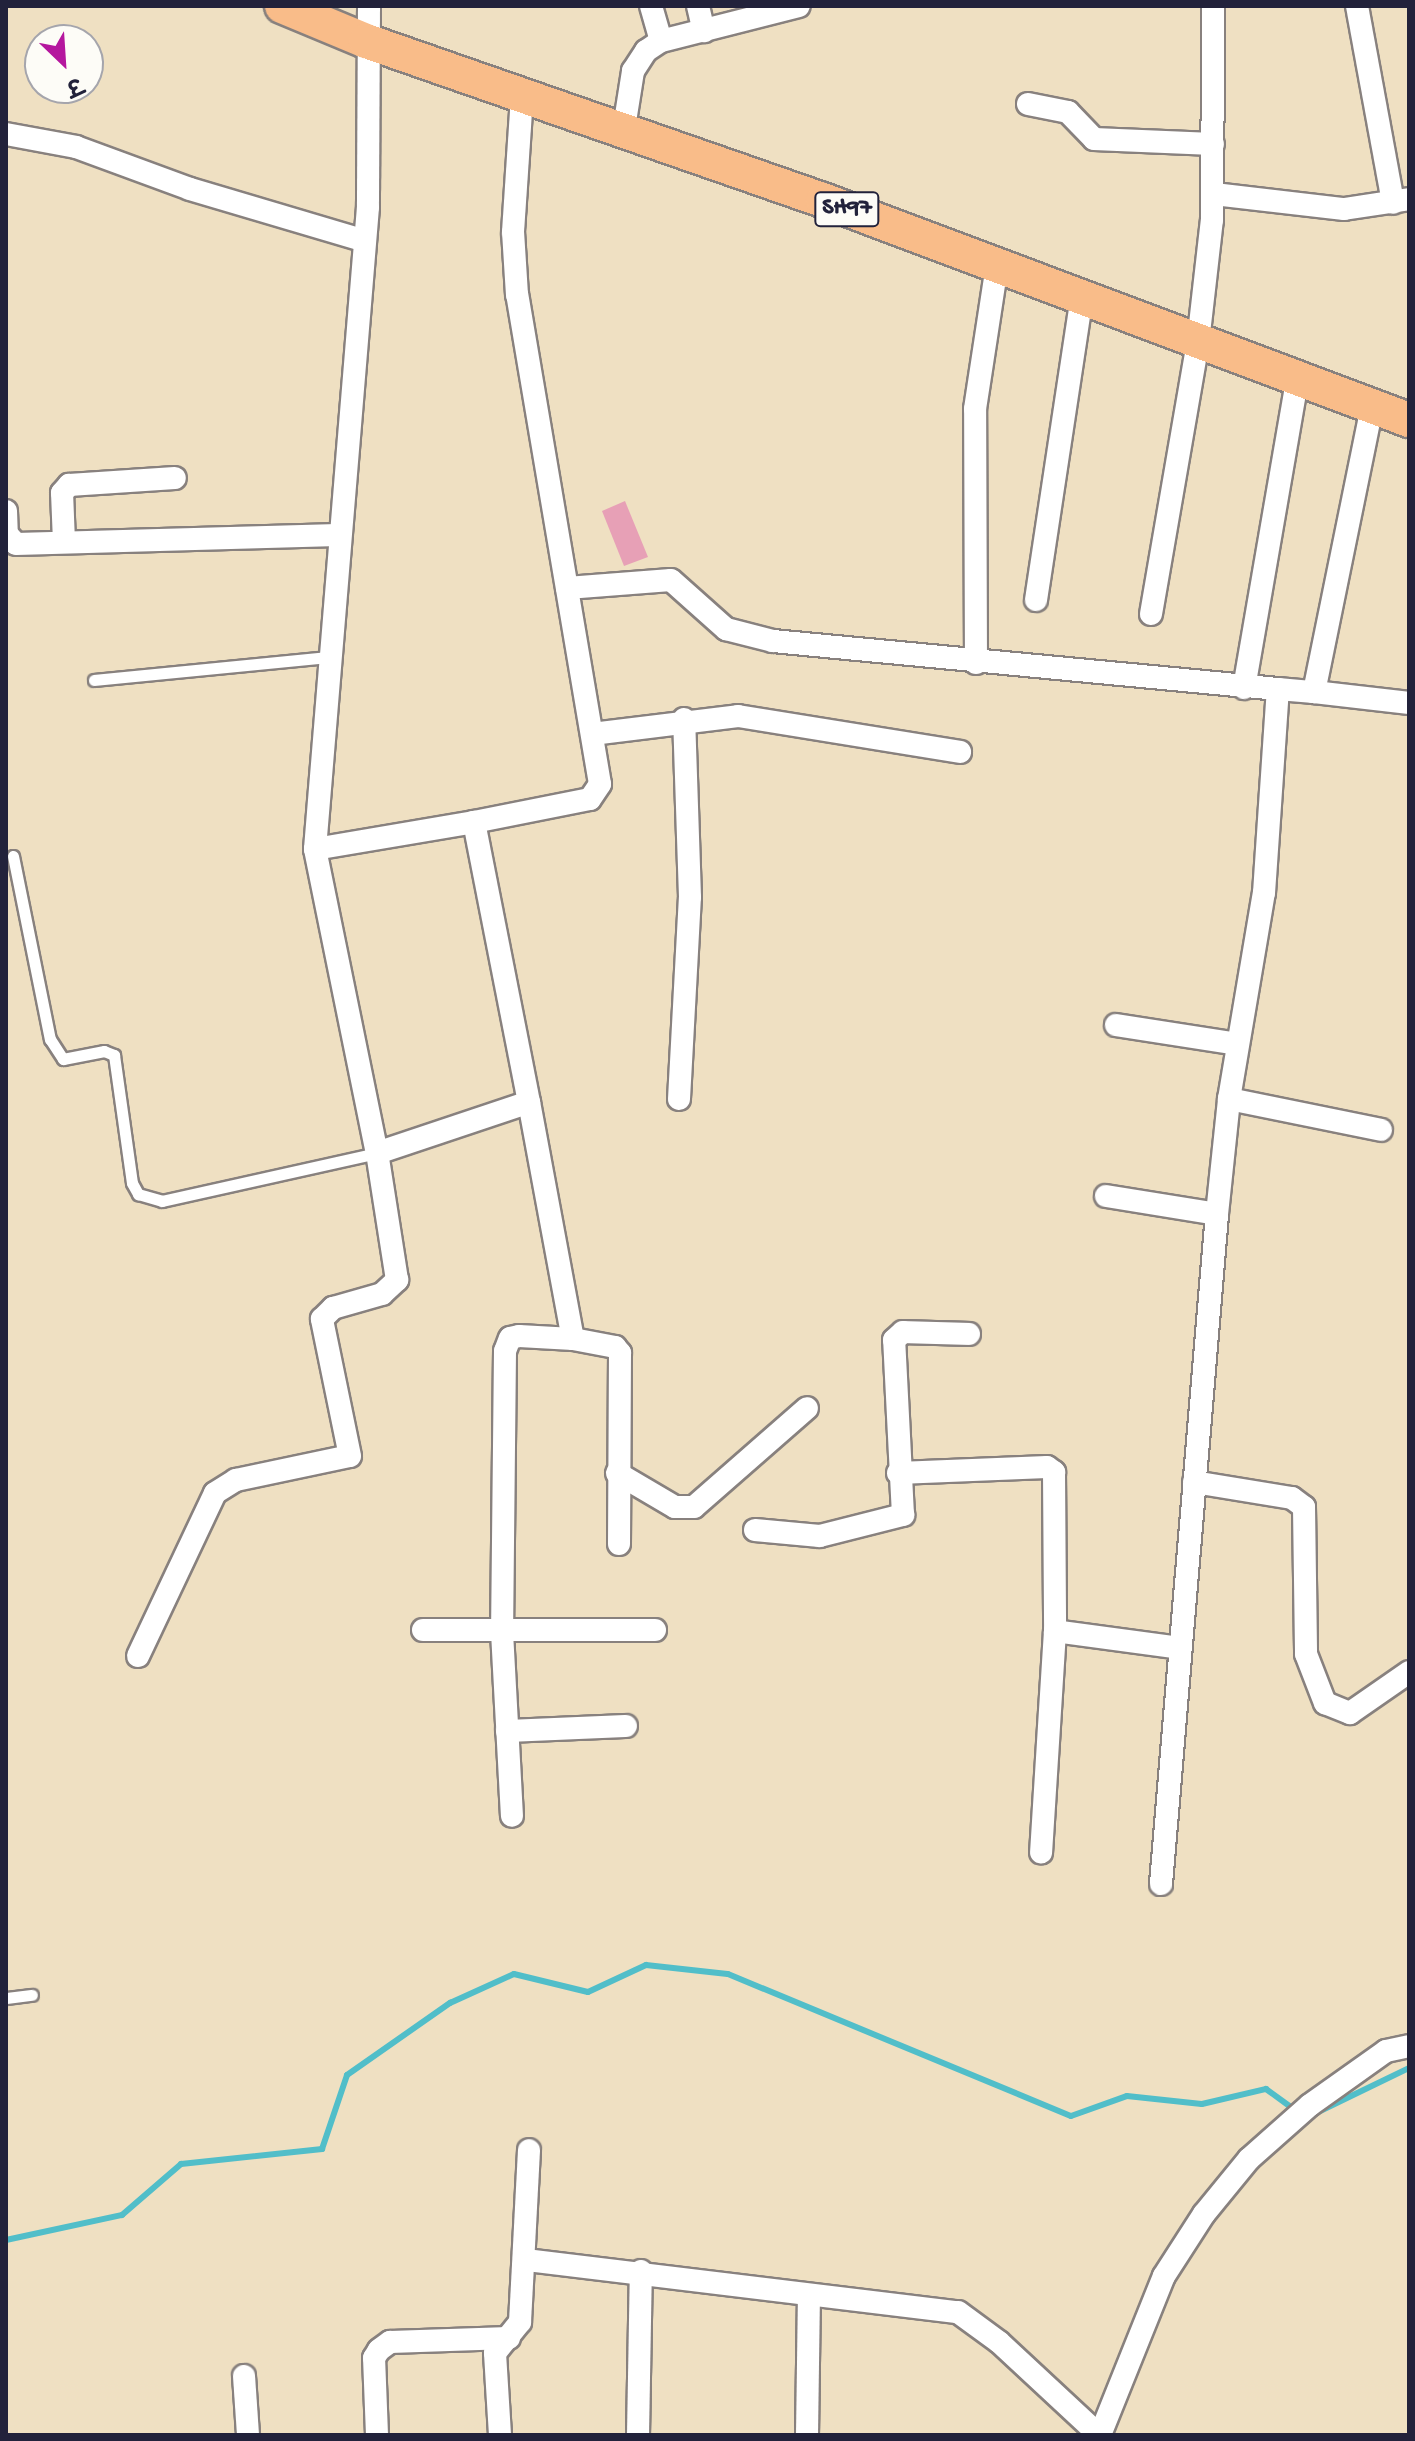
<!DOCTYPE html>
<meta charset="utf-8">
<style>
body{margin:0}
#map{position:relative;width:1415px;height:2441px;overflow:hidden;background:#efe0c2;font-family:"Gochi Hand","Playpen Sans Deva",sans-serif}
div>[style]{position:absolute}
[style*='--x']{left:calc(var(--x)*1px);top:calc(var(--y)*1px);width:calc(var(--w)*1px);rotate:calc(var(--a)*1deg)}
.stream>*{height:6px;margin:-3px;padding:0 3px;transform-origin:3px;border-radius:3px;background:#51bec9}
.building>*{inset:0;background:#e7a0b6}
.roads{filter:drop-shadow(2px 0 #88817e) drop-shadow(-2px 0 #88817e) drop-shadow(0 2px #88817e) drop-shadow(0 -2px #88817e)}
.service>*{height:11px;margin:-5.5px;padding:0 5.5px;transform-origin:5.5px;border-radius:5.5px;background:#fff}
.minor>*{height:22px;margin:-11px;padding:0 11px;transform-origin:11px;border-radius:11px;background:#fff}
.primary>*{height:34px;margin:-17px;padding:0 17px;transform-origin:17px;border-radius:17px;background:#f9bc89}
span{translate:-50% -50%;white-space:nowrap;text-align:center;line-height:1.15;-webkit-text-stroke:8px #fdfcf7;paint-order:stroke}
.shield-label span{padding:2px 6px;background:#fdfcf7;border:2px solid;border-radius:6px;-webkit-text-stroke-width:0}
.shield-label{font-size:24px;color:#22223b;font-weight:700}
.frame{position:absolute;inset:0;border:8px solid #22223b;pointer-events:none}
.north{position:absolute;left:24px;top:24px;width:80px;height:80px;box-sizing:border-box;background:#fdfcf7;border:2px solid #a5a5ac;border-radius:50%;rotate:155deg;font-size:22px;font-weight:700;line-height:32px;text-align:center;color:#22223b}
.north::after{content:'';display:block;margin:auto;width:28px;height:36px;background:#b5179e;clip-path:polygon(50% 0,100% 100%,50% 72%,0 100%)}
</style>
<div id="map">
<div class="stream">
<div style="--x:1316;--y:2113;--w:103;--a:-25.8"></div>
<div style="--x:6;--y:2240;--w:119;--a:-12.2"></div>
<div style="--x:122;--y:2215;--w:78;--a:-40.8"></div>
<div style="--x:181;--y:2164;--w:142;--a:-6.1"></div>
<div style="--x:322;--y:2149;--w:78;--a:-71.3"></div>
<div style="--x:347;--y:2075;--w:126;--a:-35"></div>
<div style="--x:450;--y:2003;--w:70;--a:-24.4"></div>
<div style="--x:514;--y:1974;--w:76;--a:13.7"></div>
<div style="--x:588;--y:1992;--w:64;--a:-25"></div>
<div style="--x:646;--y:1965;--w:82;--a:6.3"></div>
<div style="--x:728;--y:1974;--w:371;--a:22.5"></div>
<div style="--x:1071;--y:2116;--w:59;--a:-19.7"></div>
<div style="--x:1127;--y:2096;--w:75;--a:6.1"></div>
<div style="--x:1202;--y:2104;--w:66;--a:-13.2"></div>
<div style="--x:1266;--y:2089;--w:37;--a:36"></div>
</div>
<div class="building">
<div style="clip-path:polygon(625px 501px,648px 557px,624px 566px,602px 511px)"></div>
</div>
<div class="roads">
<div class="service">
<div style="--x:94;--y:680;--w:235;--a:-5.6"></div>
<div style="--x:13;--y:856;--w:187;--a:78.6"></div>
<div style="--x:50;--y:1039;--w:24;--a:57"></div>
<div style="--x:63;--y:1059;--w:42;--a:-11"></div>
<div style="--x:104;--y:1051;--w:11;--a:22"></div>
<div style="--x:114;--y:1055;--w:129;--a:82"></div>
<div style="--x:132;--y:1183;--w:13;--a:61"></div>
<div style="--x:138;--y:1194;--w:25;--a:16"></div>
<div style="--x:162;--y:1201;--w:220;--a:-12.6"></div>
<div style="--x:6;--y:1998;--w:26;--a:-7"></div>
</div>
<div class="minor">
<div style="--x:369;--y:6;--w:201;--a:90.3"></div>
<div style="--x:368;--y:207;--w:644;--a:94.72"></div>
<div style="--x:315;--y:849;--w:310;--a:78.5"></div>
<div style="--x:377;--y:1153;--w:160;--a:-18.5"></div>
<div style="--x:529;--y:1102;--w:241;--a:79.5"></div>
<div style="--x:573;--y:1339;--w:54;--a:-176.8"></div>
<div style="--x:519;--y:1336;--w:9;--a:167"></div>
<div style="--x:510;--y:1338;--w:14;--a:111"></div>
<div style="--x:505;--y:1351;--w:281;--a:90.6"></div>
<div style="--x:502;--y:1632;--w:184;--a:86.9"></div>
<div style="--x:651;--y:6;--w:36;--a:74"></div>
<div style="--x:698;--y:6;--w:26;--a:77"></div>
<div style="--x:1357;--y:6;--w:200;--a:79.6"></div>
<div style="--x:1028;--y:104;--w:41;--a:11.3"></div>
<div style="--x:1068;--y:112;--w:37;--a:46"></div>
<div style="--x:1094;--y:139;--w:119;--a:2.4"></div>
<div style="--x:624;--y:128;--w:58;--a:-81"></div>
<div style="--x:633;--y:71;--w:24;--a:-57"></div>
<div style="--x:646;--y:51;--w:18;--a:-34"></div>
<div style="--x:661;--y:41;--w:142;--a:-14.2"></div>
<div style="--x:6;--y:134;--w:71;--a:10.5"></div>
<div style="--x:76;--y:147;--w:121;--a:20.2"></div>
<div style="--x:190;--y:189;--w:179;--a:16.5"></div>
<div style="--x:1214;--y:194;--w:131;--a:6.6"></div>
<div style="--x:1344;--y:209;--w:66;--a:-8.7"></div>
<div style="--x:6;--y:511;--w:23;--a:88"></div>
<div style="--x:7;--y:534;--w:13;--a:48"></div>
<div style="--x:16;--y:544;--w:322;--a:-1.6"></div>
<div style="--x:64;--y:542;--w:49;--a:-92.3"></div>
<div style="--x:62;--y:493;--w:11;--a:-49"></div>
<div style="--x:69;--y:485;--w:106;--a:-3.8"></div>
<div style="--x:567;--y:588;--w:104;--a:-4.4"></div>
<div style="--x:671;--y:580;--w:74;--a:41.7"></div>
<div style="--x:726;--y:629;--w:49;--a:14.3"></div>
<div style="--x:773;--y:641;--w:507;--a:5.43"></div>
<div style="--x:1036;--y:600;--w:306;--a:-81.4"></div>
<div style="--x:1151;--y:614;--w:276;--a:-80.2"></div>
<div style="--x:1198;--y:342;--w:123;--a:-83.5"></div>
<div style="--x:1212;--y:220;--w:214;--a:-89.7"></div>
<div style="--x:976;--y:663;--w:254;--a:-90.2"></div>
<div style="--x:975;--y:409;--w:146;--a:-81.3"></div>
<div style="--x:1244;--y:688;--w:312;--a:-80.2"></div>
<div style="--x:1314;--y:692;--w:96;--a:6.6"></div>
<div style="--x:592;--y:734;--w:147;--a:-7"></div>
<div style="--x:738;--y:716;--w:225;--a:9.2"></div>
<div style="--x:474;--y:822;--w:118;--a:-11.2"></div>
<div style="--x:590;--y:799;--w:18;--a:-56"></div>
<div style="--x:600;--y:784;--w:496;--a:-99.6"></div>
<div style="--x:517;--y:295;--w:63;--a:-93.6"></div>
<div style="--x:513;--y:232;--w:137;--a:-86.2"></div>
<div style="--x:315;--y:849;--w:161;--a:-9.6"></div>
<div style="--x:474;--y:822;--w:285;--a:78.9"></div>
<div style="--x:1116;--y:1025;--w:123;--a:8.9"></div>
<div style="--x:679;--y:1099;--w:202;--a:-86.9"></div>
<div style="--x:690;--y:897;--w:178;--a:-91.9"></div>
<div style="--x:1229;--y:1099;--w:155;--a:11.5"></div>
<div style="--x:1106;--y:1196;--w:112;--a:9.2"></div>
<div style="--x:573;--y:1339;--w:43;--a:10.8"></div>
<div style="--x:615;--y:1347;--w:8;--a:50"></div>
<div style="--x:620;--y:1353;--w:191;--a:90.3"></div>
<div style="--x:617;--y:1473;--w:67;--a:30.4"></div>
<div style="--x:675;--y:1507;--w:19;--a:0"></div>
<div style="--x:694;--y:1507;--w:150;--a:-41.2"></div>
<div style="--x:898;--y:1473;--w:149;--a:-2.3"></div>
<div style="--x:1047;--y:1467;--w:9;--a:36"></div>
<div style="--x:1054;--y:1472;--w:159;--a:89.6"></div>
<div style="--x:1055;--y:1631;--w:222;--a:93.6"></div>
<div style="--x:1194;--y:1482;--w:99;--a:9.3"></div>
<div style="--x:1292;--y:1498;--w:15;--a:37"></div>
<div style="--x:1304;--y:1507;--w:147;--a:89.2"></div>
<div style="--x:1306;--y:1654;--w:53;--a:68.8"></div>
<div style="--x:1325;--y:1703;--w:27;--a:22"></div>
<div style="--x:1350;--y:1713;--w:72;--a:-34.8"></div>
<div style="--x:755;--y:1530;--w:65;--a:5.3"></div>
<div style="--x:820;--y:1536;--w:86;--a:-14.2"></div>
<div style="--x:903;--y:1515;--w:175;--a:-92.9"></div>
<div style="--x:894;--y:1340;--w:12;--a:-42"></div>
<div style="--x:903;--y:1332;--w:66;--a:1.7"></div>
<div style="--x:423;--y:1630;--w:232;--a:0"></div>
<div style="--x:1055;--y:1631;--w:126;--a:7.7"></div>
<div style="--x:138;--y:1656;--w:180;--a:-64.7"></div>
<div style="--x:215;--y:1493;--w:25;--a:-32"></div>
<div style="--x:236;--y:1480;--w:116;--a:-11.9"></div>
<div style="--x:350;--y:1456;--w:140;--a:-101.6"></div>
<div style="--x:322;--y:1319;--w:16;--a:-45"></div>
<div style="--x:333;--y:1308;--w:51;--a:-15.9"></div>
<div style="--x:382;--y:1294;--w:21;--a:-43"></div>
<div style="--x:397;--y:1280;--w:129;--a:-98.9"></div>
<div style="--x:507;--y:1731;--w:119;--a:-2.4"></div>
<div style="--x:1161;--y:1884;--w:672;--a:-85.22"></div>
<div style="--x:1217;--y:1214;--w:116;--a:-84"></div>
<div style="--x:1229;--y:1099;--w:209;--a:-80.4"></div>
<div style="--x:1264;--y:893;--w:204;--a:-86.1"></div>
<div style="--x:1278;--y:689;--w:36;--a:5"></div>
<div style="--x:1314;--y:692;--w:291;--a:-78.5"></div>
<div style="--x:526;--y:2260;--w:435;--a:6.9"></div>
<div style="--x:958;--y:2312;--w:51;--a:36.2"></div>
<div style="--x:999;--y:2342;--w:137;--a:42.9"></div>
<div style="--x:244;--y:2376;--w:59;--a:86.1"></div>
<div style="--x:377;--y:2435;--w:77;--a:-92.2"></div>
<div style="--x:374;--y:2358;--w:9;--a:-58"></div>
<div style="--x:379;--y:2350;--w:14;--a:-36"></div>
<div style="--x:390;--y:2342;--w:119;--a:-1.9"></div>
<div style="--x:500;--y:2435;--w:82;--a:-93.5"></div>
<div style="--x:495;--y:2353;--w:40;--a:-51"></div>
<div style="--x:520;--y:2322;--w:172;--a:-87"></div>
<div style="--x:638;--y:2435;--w:164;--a:-89"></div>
<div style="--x:807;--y:2435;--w:139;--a:-89.2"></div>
<div style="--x:1100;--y:2435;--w:171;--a:-68.1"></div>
<div style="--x:1164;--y:2276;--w:74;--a:-57.2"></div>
<div style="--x:1204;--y:2214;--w:71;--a:-50.7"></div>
<div style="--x:1249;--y:2159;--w:81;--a:-41.5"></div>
<div style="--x:1310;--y:2105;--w:93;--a:-35.4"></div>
<div style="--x:1386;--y:2051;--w:24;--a:-12"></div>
</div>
<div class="primary">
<div style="--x:282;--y:6;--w:91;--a:22.6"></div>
<div style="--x:366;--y:41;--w:484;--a:19.2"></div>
<div style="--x:823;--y:200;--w:626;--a:20.58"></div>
</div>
</div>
<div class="shield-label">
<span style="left:847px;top:209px">SH97</span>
</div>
<div class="frame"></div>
<div class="north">उ</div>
</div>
